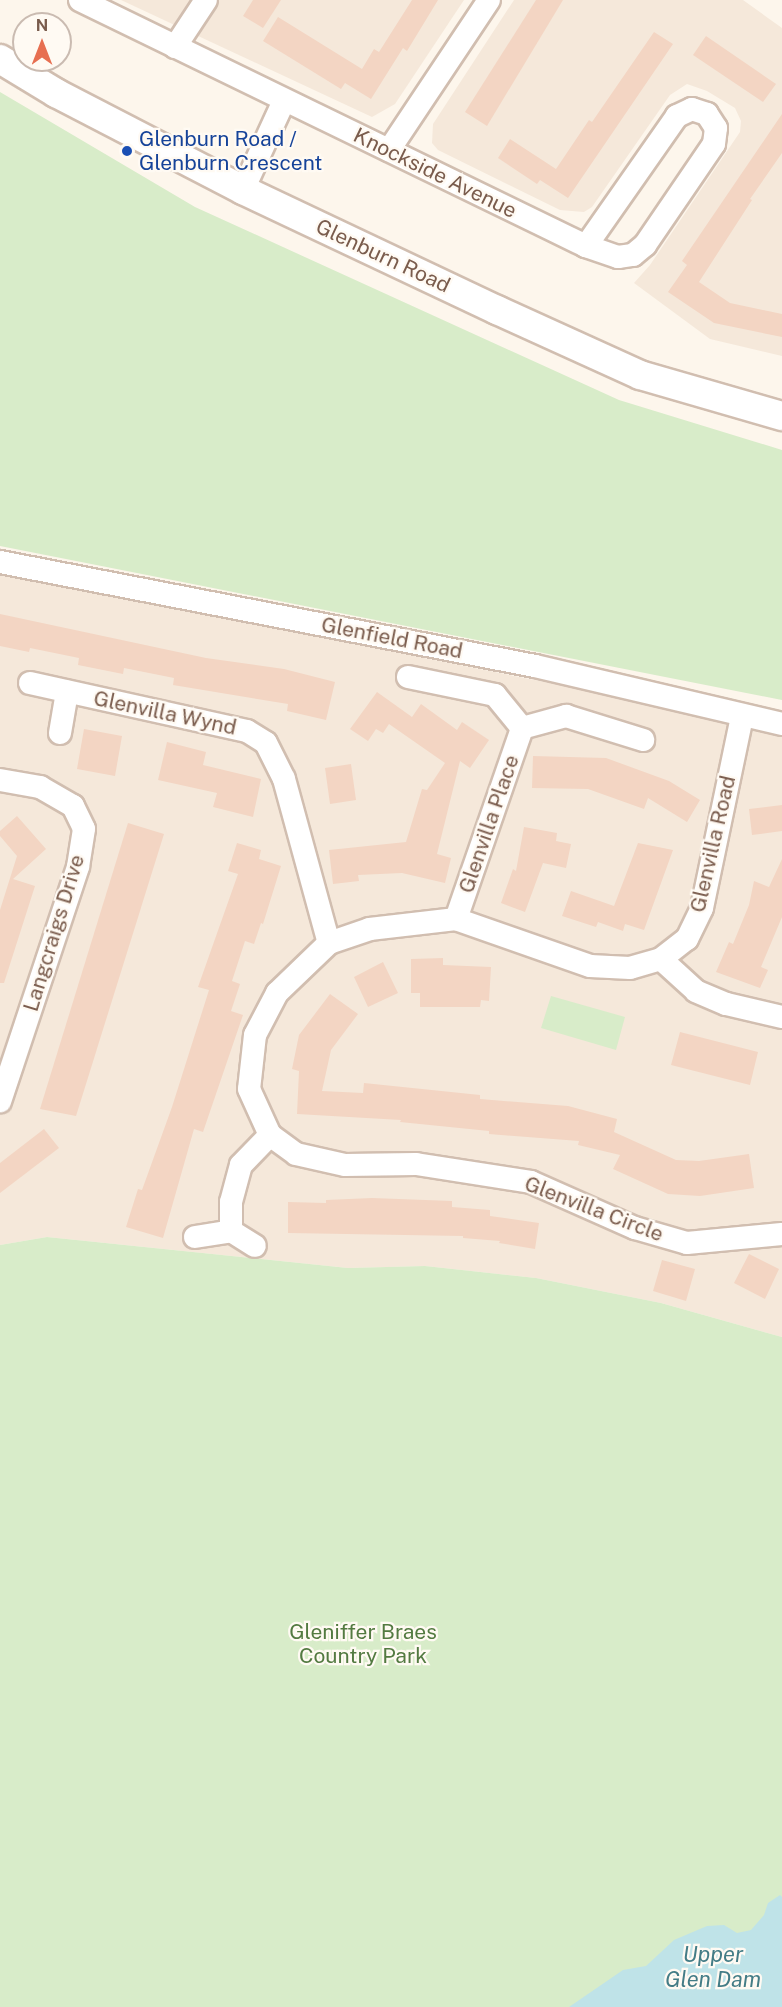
<!DOCTYPE html>
<style>
body{margin:0}
#map{position:relative;width:782px;height:2007px;overflow:hidden;background:#fdf6ec;font-family:"Public Sans",sans-serif}
div>[style]{position:absolute}
[style*='--x']{left:calc(var(--x)*1px);top:calc(var(--y)*1px);width:calc(var(--w)*1px);rotate:calc(var(--a)*1deg)}
.residential>*{inset:0;background:#f5e8da}
.green>*{inset:0;background:#d8ecc9}
.water>*{inset:0;background:#bfe3e8}
.building>*{inset:0;background:#f3d5c3}
.roads{filter:drop-shadow(2px 0 #d1beb0) drop-shadow(-2px 0 #d1beb0) drop-shadow(0 2px #d1beb0) drop-shadow(0 -2px #d1beb0)}
.minor>*{height:22px;margin:-11px;padding:0 11px;transform-origin:11px;border-radius:11px;background:#fff}
.tertiary>*{height:28px;margin:-14px;padding:0 14px;transform-origin:14px;border-radius:14px;background:#fff}
.dots>*{width:16px;height:16px;translate:-50% -50%;box-sizing:border-box;border:3px solid #fffaf3;border-radius:50%}
span{translate:-50% -50%;white-space:nowrap;text-align:center;line-height:1.15;-webkit-text-stroke:4.5px #fffaf3;paint-order:stroke}
.transit-label{font-size:21px;color:#164399}
.left{translate:0 -50%;text-align:left}
.street-label{font-size:21px;color:#7a5c4d}
.park-label{font-size:21px;color:#537a41}
.water-label{font-size:22px;color:#437c86;font-style:italic}
.north{position:absolute;left:12px;top:12px;width:60px;height:60px;box-sizing:border-box;background:#fffaf3;border:2px solid #cabbb1;border-radius:50%;rotate:0deg;font-size:16px;font-weight:700;line-height:24px;text-align:center;color:#7a5c4d}
.north::after{content:'';display:block;margin:auto;width:21px;height:27px;background:#e76f51;clip-path:polygon(50% 0,100% 100%,50% 72%,0 100%)}
</style>
<div id="map">
<div class="residential">
<div style="clip-path:polygon(121px 0,464px 0,395px 104px,372px 117px)"></div>
<div style="clip-path:polygon(514px 0,743px 0,782px 28px,782px 356px,710px 339px,634px 283px,650px 265px,740px 132px,741px 121px,735px 108px,707px 91px,687px 84px,670px 95px,592px 207px,584px 212px,560px 210px,438px 150px,432px 143px,433px 124px)"></div>
<div style="clip-path:polygon(0 574px,782px 729px,782px 1337px,661px 1303px,536px 1278px,425px 1266px,348px 1268px,47px 1237px,0 1245px)"></div>
</div>
<div class="green">
<div style="clip-path:polygon(0 92px,195px 207px,619px 400px,782px 450px,782px 700px,0 546px)"></div>
<div style="clip-path:polygon(551px 996px,625px 1017px,616px 1050px,541px 1028px)"></div>
<div style="clip-path:polygon(47px 1237px,348px 1268px,425px 1266px,536px 1278px,661px 1303px,782px 1337px,782px 2007px,0 2007px,0 1245px)"></div>
</div>
<div class="water">
<div style="clip-path:polygon(780px 1895px,782px 1897px,782px 2007px,569px 2007px,623px 1970px,646px 1966px,674px 1940px,707px 1926px,724px 1925px,737px 1933px,751px 1930px,764px 1915px,768px 1903px)"></div>
</div>
<div class="building">
<div style="clip-path:polygon(253px 0,281px 0,263px 28px,243px 16px)"></div>
<div style="clip-path:polygon(412px 0,438px 0,407px 51px,403px 48px,371px 99px,345px 83px,341px 89px,263px 41px,278px 17px,362px 69px,374px 49px,379px 52px)"></div>
<div style="clip-path:polygon(536px 0,563px 0,487px 126px,465px 112px)"></div>
<div style="clip-path:polygon(654px 32px,673px 44px,568px 198px,540px 180px,537px 184px,498px 158px,510px 139px,556px 169px,589px 120px,592px 122px)"></div>
<div style="clip-path:polygon(706px 36px,776px 84px,763px 102px,693px 55px)"></div>
<div style="clip-path:polygon(782px 114px,782px 153px,750px 199px,752px 200px,699px 282px,730px 303px,782px 314px,782px 337px,714px 323px,668px 292px,687px 265px,682px 261px)"></div>
<div style="clip-path:polygon(0 614px,206px 658px,284px 669px,335px 682px,326px 720px,287px 711px,288px 704px,173px 685px,174px 678px,124px 668px,123px 674px,78px 665px,79px 658px,30px 648px,29px 652px,0 646px)"></div>
<div style="clip-path:polygon(377px 692px,412px 717px,421px 704px,457px 730px,462px 722px,489px 740px,470px 768px,460px 761px,437px 854px,451px 858px,445px 883px,402px 873px,358px 875px,359px 881px,333px 884px,329px 850px,406px 842px,422px 789px,427px 790px,445px 763px,389px 724px,383px 733px,376px 729px,368px 741px,350px 729px)"></div>
<div style="clip-path:polygon(84px 729px,122px 736px,115px 776px,77px 769px)"></div>
<div style="clip-path:polygon(167px 742px,206px 752px,203px 765px,261px 779px,253px 817px,213px 807px,217px 793px,158px 780px)"></div>
<div style="clip-path:polygon(533px 756px,606px 758px,669px 781px,700px 800px,687px 822px,648px 798px,644px 809px,588px 789px,532px 788px)"></div>
<div style="clip-path:polygon(351px 764px,356px 800px,330px 804px,325px 768px)"></div>
<div style="clip-path:polygon(782px 805px,782px 831px,752px 835px,749px 809px)"></div>
<div style="clip-path:polygon(17px 816px,46px 849px,13px 879px,35px 886px,4px 983px,0 983px,0 910px,17px 856px,0 836px,0 831px)"></div>
<div style="clip-path:polygon(128px 823px,164px 834px,76px 1116px,40px 1109px)"></div>
<div style="clip-path:polygon(524px 827px,557px 833px,556px 841px,571px 844px,566px 868px,543px 863px,525px 912px,501px 903px,513px 869px,516px 871px)"></div>
<div style="clip-path:polygon(237px 843px,261px 850px,259px 859px,281px 866px,263px 924px,261px 923px,254px 944px,245px 941px,232px 981px,240px 984px,231px 1011px,243px 1015px,203px 1132px,194px 1129px,163px 1238px,126px 1227px,138px 1189px,142px 1190px,172px 1107px,209px 990px,198px 987px,238px 874px,228px 871px)"></div>
<div style="clip-path:polygon(638px 843px,673px 850px,644px 930px,625px 924px,623px 931px,598px 922px,596px 927px,562px 916px,571px 891px,614px 906px)"></div>
<div style="clip-path:polygon(782px 859px,782px 917px,761px 967px,768px 970px,760px 988px,716px 972px,729px 942px,733px 944px,749px 905px,754px 881px,769px 887px)"></div>
<div style="clip-path:polygon(443px 958px,443px 965px,491px 967px,489px 1001px,481px 1000px,480px 1007px,420px 1007px,420px 993px,411px 993px,411px 959px)"></div>
<div style="clip-path:polygon(383px 962px,398px 993px,368px 1007px,354px 977px)"></div>
<div style="clip-path:polygon(330px 994px,358px 1014px,331px 1050px,322px 1091px,363px 1093px,364px 1083px,480px 1095px,480px 1099px,568px 1106px,617px 1119px,614px 1132px,676px 1160px,699px 1161px,749px 1154px,754px 1188px,700px 1196px,668px 1194px,613px 1169px,620px 1155px,578px 1145px,579px 1141px,489px 1134px,489px 1131px,400px 1122px,401px 1120px,297px 1114px,299px 1071px,292px 1069px,299px 1035px)"></div>
<div style="clip-path:polygon(680px 1032px,758px 1052px,750px 1085px,671px 1065px)"></div>
<div style="clip-path:polygon(44px 1129px,59px 1148px,0 1193px,0 1163px)"></div>
<div style="clip-path:polygon(372px 1198px,452px 1201px,452px 1207px,490px 1210px,490px 1216px,539px 1223px,535px 1249px,499px 1243px,500px 1241px,463px 1238px,463px 1236px,288px 1233px,288px 1202px,326px 1203px,326px 1200px)"></div>
<div style="clip-path:polygon(749px 1254px,779px 1269px,765px 1299px,734px 1283px)"></div>
<div style="clip-path:polygon(662px 1260px,695px 1269px,686px 1301px,653px 1291px)"></div>
</div>
<div class="roads">
<div class="minor">
<div style="--x:80;--y:0;--w:563;--a:25.93"></div>
<div style="--x:586;--y:246;--w:34;--a:19"></div>
<div style="--x:618;--y:257;--w:15;--a:-8"></div>
<div style="--x:633;--y:255;--w:16;--a:-40"></div>
<div style="--x:645;--y:245;--w:122;--a:-55.7"></div>
<div style="--x:714;--y:144;--w:16;--a:-83"></div>
<div style="--x:716;--y:128;--w:17;--a:-123"></div>
<div style="--x:707;--y:114;--w:16;--a:-162"></div>
<div style="--x:692;--y:109;--w:17;--a:155"></div>
<div style="--x:677;--y:116;--w:159;--a:125"></div>
<div style="--x:175;--y:47;--w:56;--a:-56.6"></div>
<div style="--x:389;--y:150;--w:180;--a:-56.3"></div>
<div style="--x:243;--y:190;--w:98;--a:-65.3"></div>
<div style="--x:0;--y:562;--w:545;--a:11"></div>
<div style="--x:535;--y:666;--w:254;--a:13.2"></div>
<div style="--x:408;--y:677;--w:89;--a:11.7"></div>
<div style="--x:495;--y:695;--w:43;--a:50.7"></div>
<div style="--x:522;--y:728;--w:46;--a:-15.3"></div>
<div style="--x:566;--y:716;--w:81;--a:17.3"></div>
<div style="--x:30;--y:683;--w:222;--a:12.5"></div>
<div style="--x:247;--y:731;--w:22;--a:32"></div>
<div style="--x:266;--y:743;--w:40;--a:63.4"></div>
<div style="--x:284;--y:779;--w:170;--a:74.7"></div>
<div style="--x:60;--y:733;--w:42;--a:-80.3"></div>
<div style="--x:0;--y:780;--w:41;--a:9.9"></div>
<div style="--x:40;--y:787;--w:38;--a:30"></div>
<div style="--x:73;--y:806;--w:25;--a:64"></div>
<div style="--x:84;--y:829;--w:38;--a:99"></div>
<div style="--x:78;--y:867;--w:247;--a:108.4"></div>
<div style="--x:456;--y:919;--w:202;--a:-70.9"></div>
<div style="--x:661;--y:959;--w:33;--a:-38"></div>
<div style="--x:687;--y:939;--w:34;--a:-64"></div>
<div style="--x:702;--y:908;--w:196;--a:-78.2"></div>
<div style="--x:782;--y:1017;--w:57;--a:-166.9"></div>
<div style="--x:726;--y:1004;--w:33;--a:-157"></div>
<div style="--x:696;--y:991;--w:47;--a:-137.6"></div>
<div style="--x:661;--y:959;--w:32;--a:164"></div>
<div style="--x:630;--y:968;--w:40;--a:-177.1"></div>
<div style="--x:590;--y:966;--w:142;--a:-160.7"></div>
<div style="--x:456;--y:919;--w:87;--a:173.4"></div>
<div style="--x:370;--y:929;--w:43;--a:161.1"></div>
<div style="--x:329;--y:943;--w:72;--a:136.1"></div>
<div style="--x:277;--y:993;--w:47;--a:117.6"></div>
<div style="--x:255;--y:1035;--w:54;--a:96.3"></div>
<div style="--x:249;--y:1089;--w:51;--a:65.5"></div>
<div style="--x:270;--y:1135;--w:32;--a:36"></div>
<div style="--x:296;--y:1154;--w:50;--a:12.7"></div>
<div style="--x:345;--y:1165;--w:71;--a:-0.8"></div>
<div style="--x:416;--y:1164;--w:116;--a:8.9"></div>
<div style="--x:531;--y:1182;--w:114;--a:23.9"></div>
<div style="--x:635;--y:1228;--w:54;--a:16.1"></div>
<div style="--x:687;--y:1243;--w:95;--a:-5.4"></div>
<div style="--x:231;--y:1231;--w:29;--a:-90"></div>
<div style="--x:231;--y:1202;--w:38;--a:-75"></div>
<div style="--x:241;--y:1165;--w:42;--a:-46"></div>
<div style="--x:195;--y:1237;--w:36;--a:-9"></div>
<div style="--x:231;--y:1231;--w:28;--a:32"></div>
</div>
<div class="tertiary">
<div style="--x:0;--y:59;--w:66;--a:31.3"></div>
<div style="--x:56;--y:93;--w:211;--a:27.4"></div>
<div style="--x:243;--y:190;--w:281;--a:25.3"></div>
<div style="--x:497;--y:310;--w:157;--a:24.4"></div>
<div style="--x:640;--y:375;--w:148;--a:16.1"></div>
</div>
</div>
<div class="dots">
<div style="left:127px;top:151px;background:#1a4fb4"></div>
</div>
<div class="transit-label">
<span class="left" style="left:139px;top:151px">Glenburn Road /<br>Glenburn Crescent</span>
</div>
<div class="street-label">
<span style="left:435px;top:173px;rotate:26deg">Knockside Avenue</span>
<span style="left:383px;top:256px;rotate:25deg">Glenburn Road</span>
<span style="left:392px;top:638px;rotate:11deg">Glenfield Road</span>
<span style="left:165px;top:713px;rotate:12deg">Glenvilla Wynd</span>
<span style="left:489px;top:824px;rotate:-71deg">Glenvilla Place</span>
<span style="left:713px;top:844px;rotate:-77deg">Glenvilla Road</span>
<span style="left:54px;top:933px;rotate:-73deg">Langcraigs Drive</span>
<span style="left:594px;top:1209px;rotate:21deg">Glenvilla Circle</span>
</div>
<div class="park-label">
<span style="left:363px;top:1644px">Gleniffer Braes<br>Country Park</span>
</div>
<div class="water-label">
<span style="left:713px;top:1967px">Upper<br>Glen Dam</span>
</div>
<div class="north">N</div>
</div>
